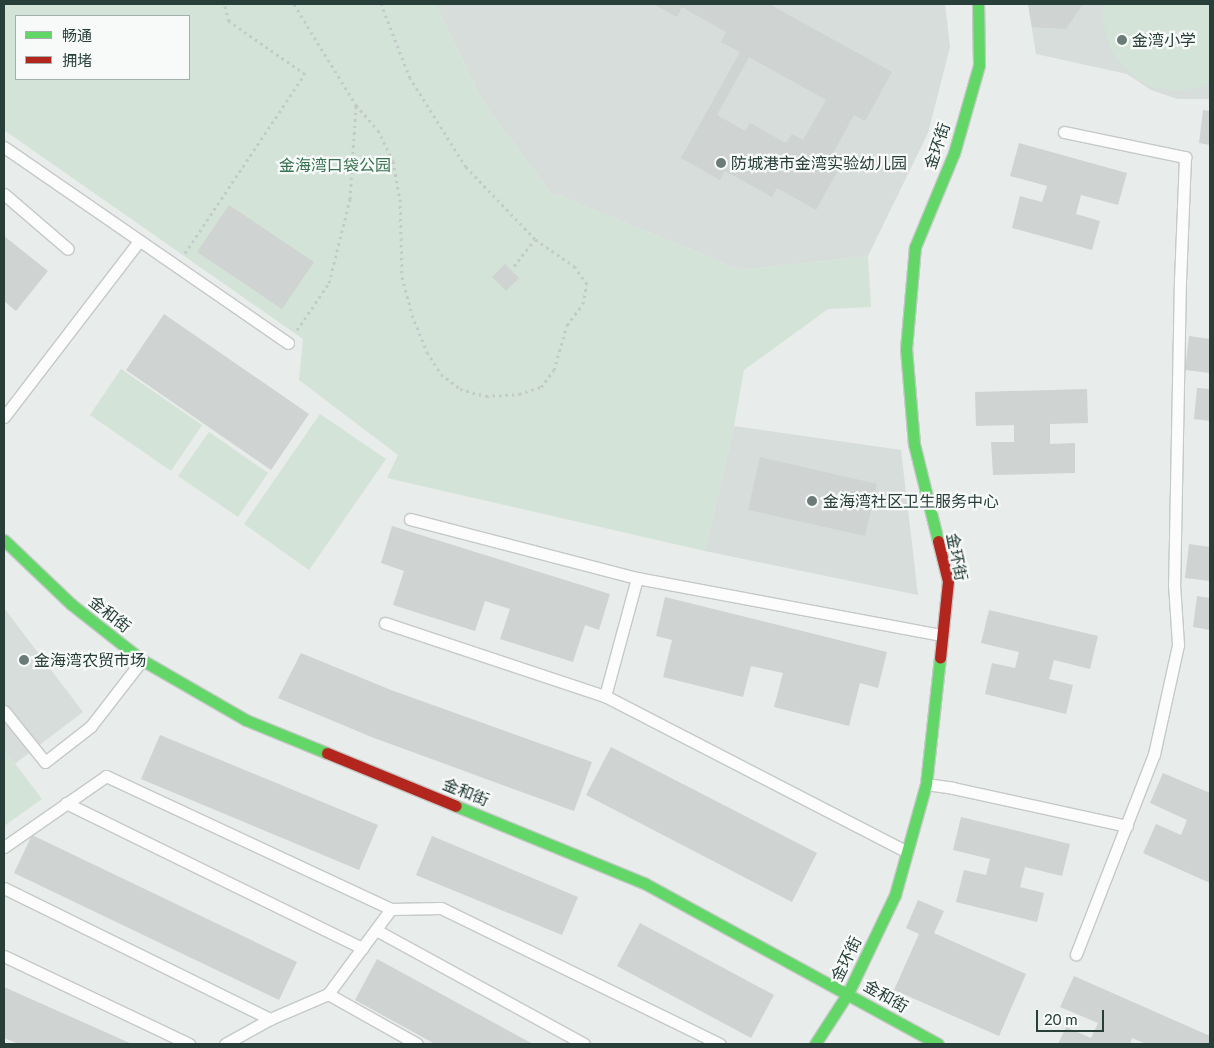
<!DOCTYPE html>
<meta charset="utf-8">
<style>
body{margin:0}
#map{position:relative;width:1214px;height:1048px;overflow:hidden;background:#e8ecea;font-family:Lato,"Noto Sans SC",sans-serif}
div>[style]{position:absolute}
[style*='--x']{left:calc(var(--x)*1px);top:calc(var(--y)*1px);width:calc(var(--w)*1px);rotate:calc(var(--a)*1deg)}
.built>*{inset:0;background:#d7ddda}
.green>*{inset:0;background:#d3e3d8}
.building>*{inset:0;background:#cfd3d2}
.path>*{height:3px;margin-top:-1.5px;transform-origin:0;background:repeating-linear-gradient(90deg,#c3cbc9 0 2.5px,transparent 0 6.5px)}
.roads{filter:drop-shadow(1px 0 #c5c9c7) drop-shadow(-1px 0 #c5c9c7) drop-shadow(0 1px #c5c9c7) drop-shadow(0 -1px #c5c9c7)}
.lane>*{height:11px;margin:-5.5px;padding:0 5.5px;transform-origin:5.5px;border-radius:5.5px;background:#fcfcfc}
.fast>*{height:11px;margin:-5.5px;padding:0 5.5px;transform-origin:5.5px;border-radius:5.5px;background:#63d668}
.jam>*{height:11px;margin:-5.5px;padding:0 5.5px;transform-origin:5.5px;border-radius:5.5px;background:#b3261e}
.dots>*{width:14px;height:14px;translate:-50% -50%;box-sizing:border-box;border:2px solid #f7faf9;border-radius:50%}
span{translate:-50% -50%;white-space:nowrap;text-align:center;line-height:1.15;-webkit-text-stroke:4.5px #f7faf9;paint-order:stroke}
.poi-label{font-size:16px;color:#273e39}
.left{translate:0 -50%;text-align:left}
.street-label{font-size:16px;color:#273e39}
.park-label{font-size:16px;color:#36714f}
.frame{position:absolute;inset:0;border:5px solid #273e39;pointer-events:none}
.legend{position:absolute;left:15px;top:15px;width:175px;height:65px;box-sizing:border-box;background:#f7faf9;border:1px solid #a4afac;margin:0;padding:6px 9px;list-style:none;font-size:15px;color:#273e39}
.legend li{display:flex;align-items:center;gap:10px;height:25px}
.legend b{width:25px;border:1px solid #a4afac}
.scale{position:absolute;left:1036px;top:1010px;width:68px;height:22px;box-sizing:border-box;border:2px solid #273e39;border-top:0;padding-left:6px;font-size:15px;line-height:18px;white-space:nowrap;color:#273e39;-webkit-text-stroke:4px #f7faf9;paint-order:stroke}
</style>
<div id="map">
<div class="built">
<div style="clip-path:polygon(435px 4px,945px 4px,950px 47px,928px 133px,868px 256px,741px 270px,550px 192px,483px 102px)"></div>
<div style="clip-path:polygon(1028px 4px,1210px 4px,1210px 99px,1177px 99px,1151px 90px,1127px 74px,1036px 54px)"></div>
<div style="clip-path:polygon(734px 426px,901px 450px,918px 595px,705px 551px)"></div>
<div style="clip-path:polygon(4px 608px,83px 712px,4px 772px)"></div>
</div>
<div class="green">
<div style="clip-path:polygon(evenodd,4px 4px,435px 4px,483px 102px,550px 192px,741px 270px,868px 256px,871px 307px,828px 309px,744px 370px,734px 426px,705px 551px,387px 478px,398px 455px,299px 380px,303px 339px,4px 130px,4px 4px,16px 16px,189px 16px,189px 79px,16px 79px,16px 16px)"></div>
<div style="clip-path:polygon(1103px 4px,1210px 4px,1210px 84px,1182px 91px,1155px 88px,1139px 80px,1117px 59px,1110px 47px,1103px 22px)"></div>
<div style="clip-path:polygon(121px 369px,202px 425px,171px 471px,90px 415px)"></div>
<div style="clip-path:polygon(320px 414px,386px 459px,309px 570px,244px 524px)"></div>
<div style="clip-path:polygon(209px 432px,268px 473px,238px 517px,178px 476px)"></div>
<div style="clip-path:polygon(4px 749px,42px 799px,4px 826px)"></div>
</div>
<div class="building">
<div style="clip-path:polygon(evenodd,653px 4px,769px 4px,892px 72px,865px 121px,854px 115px,832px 155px,843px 161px,816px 210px,777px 188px,772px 197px,725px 171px,720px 180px,681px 158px,740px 52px,721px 42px,726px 32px,682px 7px,677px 17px,653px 4px,749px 57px,826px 100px,803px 140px,792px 134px,786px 143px,750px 123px,745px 131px,717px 115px,749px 57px)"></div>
<div style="clip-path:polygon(1028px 4px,1083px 4px,1066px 29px,1032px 27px)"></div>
<div style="clip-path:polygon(1203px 110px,1210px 111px,1210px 145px,1199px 143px)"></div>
<div style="clip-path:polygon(1019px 143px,1127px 173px,1118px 205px,1081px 195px,1076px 214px,1100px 221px,1092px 250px,1012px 228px,1020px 196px,1042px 202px,1047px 186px,1010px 176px)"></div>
<div style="clip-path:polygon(229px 205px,314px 262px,282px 309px,197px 252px)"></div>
<div style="clip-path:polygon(4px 236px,48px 271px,16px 311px,4px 301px)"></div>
<div style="clip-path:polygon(505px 264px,519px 278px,506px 291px,492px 277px)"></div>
<div style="clip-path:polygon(164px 314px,309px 414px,271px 470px,126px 370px)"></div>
<div style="clip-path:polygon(1189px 336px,1210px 339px,1210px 373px,1185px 370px)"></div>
<div style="clip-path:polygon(1197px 388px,1210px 389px,1210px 421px,1194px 419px)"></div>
<div style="clip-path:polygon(1087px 389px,1088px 423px,1050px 424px,1050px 444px,1075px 443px,1075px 473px,993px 475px,991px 442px,1014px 442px,1014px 425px,976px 426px,975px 392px)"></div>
<div style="clip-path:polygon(760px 457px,877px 484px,865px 536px,748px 510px)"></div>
<div style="clip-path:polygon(392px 526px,610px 594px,599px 630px,585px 625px,573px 662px,500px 639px,510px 609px,485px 601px,475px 631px,393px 605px,404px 571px,381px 563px)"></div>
<div style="clip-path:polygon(1189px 544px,1210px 547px,1210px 581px,1185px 578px)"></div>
<div style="clip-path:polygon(1197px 596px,1210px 598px,1210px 630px,1193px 627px)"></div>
<div style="clip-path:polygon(665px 597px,887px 652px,878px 688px,860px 683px,849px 726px,774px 707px,783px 673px,751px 666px,743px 697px,663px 677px,672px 640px,656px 636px)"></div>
<div style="clip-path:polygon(989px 610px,1098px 636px,1090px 669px,1054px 660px,1049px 679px,1073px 685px,1066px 714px,985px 694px,992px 663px,1015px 668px,1019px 652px,981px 643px)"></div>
<div style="clip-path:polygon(301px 653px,391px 690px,592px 762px,574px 811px,374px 738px,278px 698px)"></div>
<div style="clip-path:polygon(160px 735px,378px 825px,359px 870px,141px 779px)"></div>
<div style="clip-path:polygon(611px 747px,817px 853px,792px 902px,586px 795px)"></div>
<div style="clip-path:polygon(1163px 773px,1210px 793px,1210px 883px,1143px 853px,1156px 824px,1181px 835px,1187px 820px,1150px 803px)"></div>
<div style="clip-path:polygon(961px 817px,1070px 844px,1062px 876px,1025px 867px,1020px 887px,1044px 893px,1037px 922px,956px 902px,964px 870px,986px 875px,990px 859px,953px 850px)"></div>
<div style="clip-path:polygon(32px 835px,297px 962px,279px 1000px,14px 873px)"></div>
<div style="clip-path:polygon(432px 836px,578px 897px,562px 935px,416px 875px)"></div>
<div style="clip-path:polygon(918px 900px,944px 911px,934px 933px,1026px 974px,999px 1036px,894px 990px,919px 934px,906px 928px)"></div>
<div style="clip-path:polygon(640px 923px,774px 995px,751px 1038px,617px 966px)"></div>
<div style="clip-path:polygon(377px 959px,533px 1044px,435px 1044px,355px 1000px)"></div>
<div style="clip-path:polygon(1074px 976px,1210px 1036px,1210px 1044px,1146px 1044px,1132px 1038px,1130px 1044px,1058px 1044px,1066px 1027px,1091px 1038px,1098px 1023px,1060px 1007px)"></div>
<div style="clip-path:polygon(4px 987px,132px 1044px,19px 1044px,4px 1038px)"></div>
</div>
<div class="path">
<div style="--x:294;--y:4;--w:119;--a:58.5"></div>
<div style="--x:356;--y:105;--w:33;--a:49"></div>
<div style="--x:378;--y:130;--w:34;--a:64"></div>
<div style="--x:393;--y:161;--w:39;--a:80"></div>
<div style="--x:400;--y:199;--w:78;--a:88.5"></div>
<div style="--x:402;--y:277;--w:39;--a:75"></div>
<div style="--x:412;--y:315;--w:40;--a:68"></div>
<div style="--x:427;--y:352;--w:26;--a:58"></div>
<div style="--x:441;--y:374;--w:24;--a:38"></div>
<div style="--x:460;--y:389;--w:27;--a:15"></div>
<div style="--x:486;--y:396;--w:33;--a:-3"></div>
<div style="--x:519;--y:394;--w:23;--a:-18"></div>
<div style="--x:541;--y:387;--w:21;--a:-53"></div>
<div style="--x:554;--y:370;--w:47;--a:-73.9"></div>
<div style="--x:567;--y:325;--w:26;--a:-53"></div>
<div style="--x:583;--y:304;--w:20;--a:-79"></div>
<div style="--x:587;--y:284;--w:21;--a:-125"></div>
<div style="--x:575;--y:267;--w:49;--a:-145"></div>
<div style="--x:535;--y:239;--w:100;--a:-133.8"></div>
<div style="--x:466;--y:167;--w:105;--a:-122.2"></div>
<div style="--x:410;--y:78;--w:79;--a:-111.4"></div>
<div style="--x:185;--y:253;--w:216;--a:-56.2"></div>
<div style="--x:305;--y:74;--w:93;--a:-145.1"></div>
<div style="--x:229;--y:21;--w:18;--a:-106"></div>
<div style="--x:514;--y:266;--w:34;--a:-52"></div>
<div style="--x:297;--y:330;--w:57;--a:-55.8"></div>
<div style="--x:329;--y:283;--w:87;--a:-76"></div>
<div style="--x:350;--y:199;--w:94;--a:-86.3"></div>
</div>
<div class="roads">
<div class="lane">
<div style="--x:1064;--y:132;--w:124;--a:11.7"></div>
<div style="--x:1185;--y:157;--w:122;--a:92.3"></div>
<div style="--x:1180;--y:279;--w:305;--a:91.1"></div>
<div style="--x:1174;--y:584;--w:61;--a:86.2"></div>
<div style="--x:1178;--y:645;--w:112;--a:102.4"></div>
<div style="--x:1154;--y:754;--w:215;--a:111.3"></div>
<div style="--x:4;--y:147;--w:345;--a:34.6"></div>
<div style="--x:4;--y:194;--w:84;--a:40.7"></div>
<div style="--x:4;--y:417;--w:222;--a:-52.5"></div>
<div style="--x:410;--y:519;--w:235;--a:14.6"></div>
<div style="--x:637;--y:578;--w:310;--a:10.6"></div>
<div style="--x:385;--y:623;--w:232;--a:18.4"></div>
<div style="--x:605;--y:696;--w:340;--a:27.3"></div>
<div style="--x:605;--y:696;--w:122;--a:-74.8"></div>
<div style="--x:4;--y:711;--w:65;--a:51.2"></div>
<div style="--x:45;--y:762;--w:58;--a:-38"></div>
<div style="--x:91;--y:726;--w:83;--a:-52.3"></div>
<div style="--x:926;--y:784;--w:27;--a:8"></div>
<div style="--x:953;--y:788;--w:178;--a:12.3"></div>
<div style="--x:66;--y:803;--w:330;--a:26.1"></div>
<div style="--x:4;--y:847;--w:124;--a:-34.8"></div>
<div style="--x:106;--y:776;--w:315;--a:25"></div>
<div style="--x:4;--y:888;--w:297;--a:26.2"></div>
<div style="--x:376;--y:930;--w:237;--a:28.7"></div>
<div style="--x:4;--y:956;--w:205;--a:25.4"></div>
<div style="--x:328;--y:994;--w:102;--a:29.3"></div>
<div style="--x:225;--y:1044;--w:51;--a:-29.1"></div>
<div style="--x:270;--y:1019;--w:63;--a:-23.3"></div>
<div style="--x:328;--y:994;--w:106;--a:-53.5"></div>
<div style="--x:391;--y:909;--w:50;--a:-1.1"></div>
<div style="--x:441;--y:908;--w:310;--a:26"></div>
</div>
<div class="fast">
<div style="--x:4;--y:540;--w:93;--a:43.7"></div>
<div style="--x:71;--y:604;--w:90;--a:38.3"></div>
<div style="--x:142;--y:660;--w:120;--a:30"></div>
<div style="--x:246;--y:720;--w:87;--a:22.2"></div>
<div style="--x:938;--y:541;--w:100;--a:-103.9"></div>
<div style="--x:914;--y:444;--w:95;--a:-94.8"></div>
<div style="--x:906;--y:349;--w:102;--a:-85"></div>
<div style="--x:915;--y:247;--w:102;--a:-67.5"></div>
<div style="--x:954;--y:153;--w:91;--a:-74.1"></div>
<div style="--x:979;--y:65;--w:61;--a:-90.9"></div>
<div style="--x:456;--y:806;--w:203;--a:22.3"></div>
<div style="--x:644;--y:883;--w:335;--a:28.7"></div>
<div style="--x:815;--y:1044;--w:61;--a:-57.1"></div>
<div style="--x:848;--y:993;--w:109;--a:-64.4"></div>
<div style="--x:895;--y:895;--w:115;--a:-74.4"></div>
<div style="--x:926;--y:784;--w:127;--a:-83.7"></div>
</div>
<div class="jam">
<div style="--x:938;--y:541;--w:41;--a:76"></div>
<div style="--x:948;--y:581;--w:77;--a:95.9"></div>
<div style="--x:327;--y:753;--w:139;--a:22.3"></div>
</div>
</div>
<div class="dots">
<div style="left:1122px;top:40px;background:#6b7b77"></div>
<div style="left:721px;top:163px;background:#6b7b77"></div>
<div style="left:812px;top:501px;background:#6b7b77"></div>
<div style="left:24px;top:660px;background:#6b7b77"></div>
</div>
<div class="poi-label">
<span class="left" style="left:1132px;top:40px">金湾小学</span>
<span class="left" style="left:731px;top:163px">防城港市金湾实验幼儿园</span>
<span class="left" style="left:823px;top:501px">金海湾社区卫生服务中心</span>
<span class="left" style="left:34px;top:660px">金海湾农贸市场</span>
</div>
<div class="street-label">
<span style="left:937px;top:146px;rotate:-71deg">金环街</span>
<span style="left:957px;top:557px;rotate:79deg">金环街</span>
<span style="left:110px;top:614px;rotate:38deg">金和街</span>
<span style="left:466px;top:792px;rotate:22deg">金和街</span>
<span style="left:846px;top:959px;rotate:-64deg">金环街</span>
<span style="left:886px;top:996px;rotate:30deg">金和街</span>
</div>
<div class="park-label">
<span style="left:335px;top:165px">金海湾口袋公园</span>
</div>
<div class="frame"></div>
<ul class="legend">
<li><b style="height:6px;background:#63d668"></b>畅通</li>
<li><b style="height:6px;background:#b3261e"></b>拥堵</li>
</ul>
<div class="scale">20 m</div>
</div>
